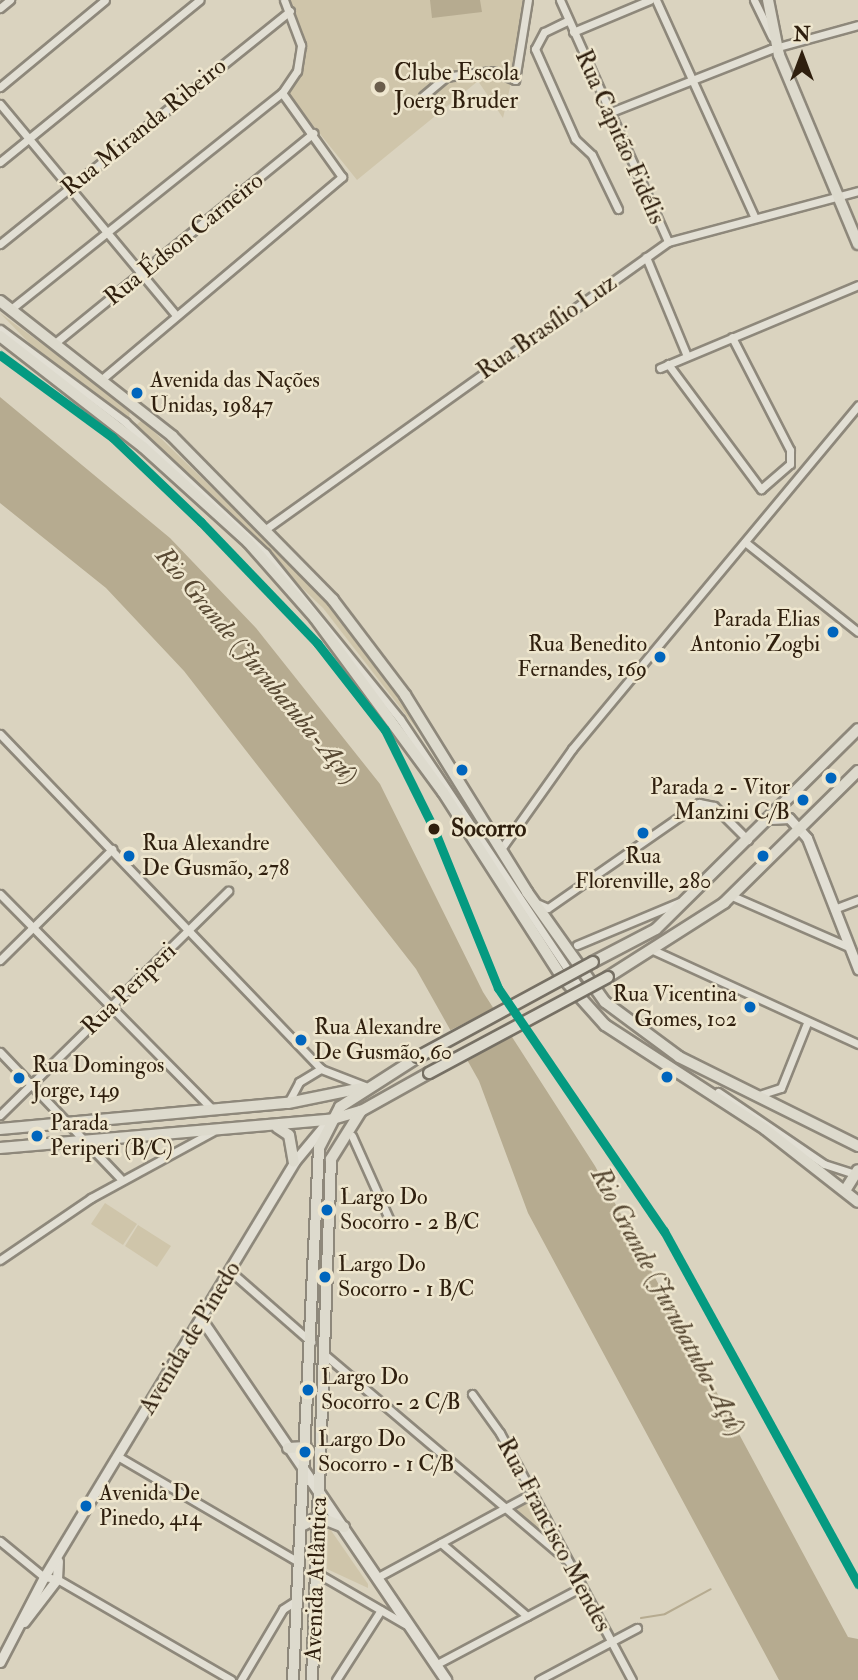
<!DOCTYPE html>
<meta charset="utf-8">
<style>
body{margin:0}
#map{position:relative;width:858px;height:1680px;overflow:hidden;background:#dad3bf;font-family:"IM FELL Double Pica",serif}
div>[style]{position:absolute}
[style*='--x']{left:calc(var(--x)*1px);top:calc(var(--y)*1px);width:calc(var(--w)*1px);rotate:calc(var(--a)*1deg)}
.green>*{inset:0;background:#cfc5aa}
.water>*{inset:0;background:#b6ab90}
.pier>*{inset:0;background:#dad3bf}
.stream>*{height:2px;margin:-1px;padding:0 1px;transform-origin:1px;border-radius:1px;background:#b6ab90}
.roads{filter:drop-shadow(2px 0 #8e887b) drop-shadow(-2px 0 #8e887b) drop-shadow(0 2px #8e887b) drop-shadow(0 -2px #8e887b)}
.minor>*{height:7px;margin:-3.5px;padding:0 3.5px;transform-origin:3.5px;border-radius:3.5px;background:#e2dfd4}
.tertiary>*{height:9px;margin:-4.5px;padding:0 4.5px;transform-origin:4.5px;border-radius:4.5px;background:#e2dfd4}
.secondary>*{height:10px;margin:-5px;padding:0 5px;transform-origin:5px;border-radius:5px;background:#e2dfd4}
.primary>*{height:10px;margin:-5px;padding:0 5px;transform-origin:5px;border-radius:5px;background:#dddacd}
.trunk>*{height:10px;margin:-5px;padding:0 5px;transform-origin:5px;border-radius:5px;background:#dddacd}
.bridges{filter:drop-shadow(2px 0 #767064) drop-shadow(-2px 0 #767064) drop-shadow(0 2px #767064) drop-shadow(0 -2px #767064)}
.primary-bridge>*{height:10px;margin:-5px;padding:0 5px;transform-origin:5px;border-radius:5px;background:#dddacd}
.rail-1>*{height:9px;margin:-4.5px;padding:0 4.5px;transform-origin:4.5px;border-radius:4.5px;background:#059a81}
.dots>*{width:19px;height:19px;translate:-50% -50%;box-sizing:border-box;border:4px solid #eee6ce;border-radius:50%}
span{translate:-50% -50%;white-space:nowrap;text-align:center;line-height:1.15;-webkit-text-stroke:5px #eee6ce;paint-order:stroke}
.bus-label{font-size:22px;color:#2f1f0e}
.left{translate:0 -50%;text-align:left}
.right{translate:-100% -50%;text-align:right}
.poi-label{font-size:24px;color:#2f1f0e}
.street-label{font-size:24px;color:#2f1f0e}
.stop-label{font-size:24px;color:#2f1f0e;font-weight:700}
.water-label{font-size:26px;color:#594a34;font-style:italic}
.north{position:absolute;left:767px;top:21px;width:70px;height:70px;-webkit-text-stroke:5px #eee6ce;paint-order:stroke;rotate:0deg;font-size:19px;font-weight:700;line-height:28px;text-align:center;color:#2f1f0e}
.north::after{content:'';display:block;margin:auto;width:24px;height:32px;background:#2f1f0e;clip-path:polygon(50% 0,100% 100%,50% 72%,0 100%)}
</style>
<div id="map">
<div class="green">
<div style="clip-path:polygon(284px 0,530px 0,503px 118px,478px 81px,357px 180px,288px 94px,301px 45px)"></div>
<div style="clip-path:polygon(0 313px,130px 409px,129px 419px,37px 351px)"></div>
<div style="clip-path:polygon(142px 420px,321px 594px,374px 660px,433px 750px,323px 608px,134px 427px)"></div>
<div style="clip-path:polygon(105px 1203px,137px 1224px,123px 1245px,91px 1224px)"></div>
<div style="clip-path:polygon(138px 1225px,171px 1246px,157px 1267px,125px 1246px)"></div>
<div style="clip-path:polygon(531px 1497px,558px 1552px,509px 1510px)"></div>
<div style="clip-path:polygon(328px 1526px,368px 1584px,368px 1588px,327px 1569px)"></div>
</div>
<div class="water">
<div style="clip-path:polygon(430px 0,480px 0,482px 12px,432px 18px)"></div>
<div style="clip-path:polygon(0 397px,170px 538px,256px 628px,380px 784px,483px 992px,595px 1166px,848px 1637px,858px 1639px,858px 1680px,779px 1680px,528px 1213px,479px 1081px,416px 969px,184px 671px,106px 588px,0 503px)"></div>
</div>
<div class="pier">
<div style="clip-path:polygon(496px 1007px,511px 1033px,462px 1059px,447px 1032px)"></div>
</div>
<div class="stream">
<div style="--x:641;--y:1618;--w:24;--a:-9"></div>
<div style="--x:665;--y:1614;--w:52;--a:-28.5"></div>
</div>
<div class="roads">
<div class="minor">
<div style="--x:560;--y:0;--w:265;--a:65.9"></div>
<div style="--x:656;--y:0;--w:239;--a:65.6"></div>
<div style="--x:754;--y:0;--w:41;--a:64.1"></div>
<div style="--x:0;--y:8;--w:13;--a:-39"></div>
<div style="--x:567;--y:21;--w:25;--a:154"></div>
<div style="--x:544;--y:32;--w:19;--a:118"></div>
<div style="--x:535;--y:49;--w:98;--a:66"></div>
<div style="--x:575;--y:139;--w:23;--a:43"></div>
<div style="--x:592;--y:155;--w:60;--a:64.3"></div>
<div style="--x:573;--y:32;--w:83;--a:-22.6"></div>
<div style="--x:0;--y:87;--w:136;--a:-39.6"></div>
<div style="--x:423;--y:96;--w:30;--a:-40"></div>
<div style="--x:446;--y:77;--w:18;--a:-9"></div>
<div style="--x:464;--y:74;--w:29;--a:-6"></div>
<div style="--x:493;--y:71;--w:24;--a:22"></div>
<div style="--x:515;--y:80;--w:81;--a:-80.8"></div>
<div style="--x:0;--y:104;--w:275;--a:50.2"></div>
<div style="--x:606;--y:114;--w:177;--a:-21.5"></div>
<div style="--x:771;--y:49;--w:90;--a:-15.4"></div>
<div style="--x:0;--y:162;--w:257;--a:-39.1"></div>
<div style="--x:0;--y:244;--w:372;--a:-38.8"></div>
<div style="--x:646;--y:257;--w:107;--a:67.5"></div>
<div style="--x:11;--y:309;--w:347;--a:-38.6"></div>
<div style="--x:0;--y:329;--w:156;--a:36.6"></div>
<div style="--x:125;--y:422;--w:192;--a:43.1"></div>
<div style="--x:265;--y:553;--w:214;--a:50.9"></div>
<div style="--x:400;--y:719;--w:329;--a:56.2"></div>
<div style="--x:55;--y:343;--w:333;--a:-39.1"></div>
<div style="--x:668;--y:364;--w:156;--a:53.4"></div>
<div style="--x:761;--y:489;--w:38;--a:-41"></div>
<div style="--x:790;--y:464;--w:14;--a:-90"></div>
<div style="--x:790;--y:450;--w:127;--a:-117.2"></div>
<div style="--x:660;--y:368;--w:215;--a:-22.7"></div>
<div style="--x:102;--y:379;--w:314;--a:-40.1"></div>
<div style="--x:342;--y:177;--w:103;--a:-125.5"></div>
<div style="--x:282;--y:93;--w:27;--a:-56"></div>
<div style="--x:297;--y:71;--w:26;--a:-81"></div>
<div style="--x:301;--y:45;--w:48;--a:-110.7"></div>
<div style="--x:267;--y:528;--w:493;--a:-35.5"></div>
<div style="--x:668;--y:242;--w:197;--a:-15"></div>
<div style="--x:745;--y:542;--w:144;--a:38.5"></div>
<div style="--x:0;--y:734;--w:464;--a:46.2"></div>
<div style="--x:501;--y:849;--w:123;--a:-54.6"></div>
<div style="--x:572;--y:749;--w:447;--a:-50.2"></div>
<div style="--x:0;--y:894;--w:301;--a:45.4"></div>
<div style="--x:732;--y:896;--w:128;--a:23.6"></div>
<div style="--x:534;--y:902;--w:15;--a:23"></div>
<div style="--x:548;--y:908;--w:184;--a:-34.8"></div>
<div style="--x:699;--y:803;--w:15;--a:11"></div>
<div style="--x:714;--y:806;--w:48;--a:45"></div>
<div style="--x:834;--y:909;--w:26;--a:-21"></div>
<div style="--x:577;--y:945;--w:112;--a:-22.7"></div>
<div style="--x:653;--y:950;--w:226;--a:24.6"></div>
<div style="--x:0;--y:960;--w:158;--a:-44.7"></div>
<div style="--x:0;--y:1052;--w:177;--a:46.4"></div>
<div style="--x:718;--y:1092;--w:128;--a:34.2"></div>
<div style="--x:824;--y:1164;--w:28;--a:18"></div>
<div style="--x:759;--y:1095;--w:23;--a:-18"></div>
<div style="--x:781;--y:1088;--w:70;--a:-68.2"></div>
<div style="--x:288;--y:1103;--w:24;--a:-62"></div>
<div style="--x:299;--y:1082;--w:26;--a:-31"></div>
<div style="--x:321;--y:1069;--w:47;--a:21.1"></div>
<div style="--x:0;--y:1115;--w:320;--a:-44.5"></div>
<div style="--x:352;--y:1136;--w:95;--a:65.9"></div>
<div style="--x:0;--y:1260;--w:110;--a:-34.3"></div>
<div style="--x:91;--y:1198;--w:138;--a:-28.6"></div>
<div style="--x:230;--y:1271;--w:108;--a:41.2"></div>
<div style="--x:324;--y:1354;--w:319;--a:40.3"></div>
<div style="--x:472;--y:1394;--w:48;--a:54.3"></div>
<div style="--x:500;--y:1433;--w:280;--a:61.9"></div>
<div style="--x:119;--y:1457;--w:208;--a:30.3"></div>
<div style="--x:0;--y:1541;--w:57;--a:39.3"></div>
<div style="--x:44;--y:1577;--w:13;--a:9"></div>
<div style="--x:57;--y:1579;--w:201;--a:30.1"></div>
<div style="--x:441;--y:1543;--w:113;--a:40.3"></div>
<div style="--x:317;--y:1573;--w:102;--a:30.1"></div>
<div style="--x:378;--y:1577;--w:176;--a:-28.5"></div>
<div style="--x:437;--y:1664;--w:164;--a:-28"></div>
<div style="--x:241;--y:1680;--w:82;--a:-59.4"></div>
<div style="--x:283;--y:1609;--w:17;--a:-33"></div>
<div style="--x:336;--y:1680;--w:83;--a:-57.3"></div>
<div style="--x:539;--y:1680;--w:111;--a:-28"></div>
</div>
<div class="tertiary">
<div style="--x:771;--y:819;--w:18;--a:-3"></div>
<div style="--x:789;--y:818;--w:27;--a:48"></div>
<div style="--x:807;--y:838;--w:141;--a:68.7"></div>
<div style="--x:202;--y:1320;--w:181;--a:55.8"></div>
<div style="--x:24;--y:1622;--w:54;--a:-52.5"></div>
<div style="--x:57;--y:1579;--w:18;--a:-87"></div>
<div style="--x:0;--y:1662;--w:96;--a:-62.6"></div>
<div style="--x:44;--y:1577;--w:484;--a:-58.9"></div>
<div style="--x:294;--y:1162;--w:55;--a:-50.2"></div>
</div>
<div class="secondary">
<div style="--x:304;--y:1470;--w:254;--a:55.9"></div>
</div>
<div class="primary">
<div style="--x:768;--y:0;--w:56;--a:78.7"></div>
<div style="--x:779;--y:55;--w:205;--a:67.3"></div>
<div style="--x:593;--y:962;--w:71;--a:-27.6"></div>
<div style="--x:656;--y:929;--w:284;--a:-44.7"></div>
<div style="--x:608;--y:977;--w:138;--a:-32.5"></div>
<div style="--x:724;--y:903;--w:188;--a:-44.6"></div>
<div style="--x:277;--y:1127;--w:14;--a:34"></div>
<div style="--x:289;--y:1135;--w:27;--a:80"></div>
<div style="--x:0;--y:1129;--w:289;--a:-5.2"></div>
<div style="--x:288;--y:1103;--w:76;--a:-11.5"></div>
<div style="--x:0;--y:1148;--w:330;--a:-4.9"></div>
<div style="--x:329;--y:1120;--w:33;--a:-16"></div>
<div style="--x:361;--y:1111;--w:78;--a:-29.2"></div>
<div style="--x:288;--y:1448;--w:18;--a:-3"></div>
<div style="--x:301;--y:1526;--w:20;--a:-27"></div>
<div style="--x:319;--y:1517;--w:27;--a:22"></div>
<div style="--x:293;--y:1680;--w:533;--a:-87.2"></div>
<div style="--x:319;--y:1148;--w:46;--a:-62.9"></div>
<div style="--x:340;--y:1107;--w:93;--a:-32.7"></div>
<div style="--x:312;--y:1680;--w:521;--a:-87.91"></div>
<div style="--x:331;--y:1159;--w:57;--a:-58"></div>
</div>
<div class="trunk">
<div style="--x:0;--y:301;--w:219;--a:38.1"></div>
<div style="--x:172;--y:436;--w:230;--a:45.5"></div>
<div style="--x:333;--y:600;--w:119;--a:52.8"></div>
<div style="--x:405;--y:695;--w:232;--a:58.2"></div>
<div style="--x:527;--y:892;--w:135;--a:54.7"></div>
<div style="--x:605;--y:1002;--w:92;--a:36.6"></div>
<div style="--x:679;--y:1057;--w:200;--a:26.4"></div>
<div style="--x:0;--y:336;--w:181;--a:37.8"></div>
<div style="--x:143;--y:447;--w:142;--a:42.1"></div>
<div style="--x:248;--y:542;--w:101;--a:48.6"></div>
<div style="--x:315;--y:618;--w:216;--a:53.7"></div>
<div style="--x:443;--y:792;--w:219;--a:57.3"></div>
<div style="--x:561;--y:976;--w:66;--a:48.1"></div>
<div style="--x:605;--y:1025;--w:191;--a:33"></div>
<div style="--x:765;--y:1129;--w:118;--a:38.1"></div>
<div style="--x:846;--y:1189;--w:22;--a:-58"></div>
</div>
</div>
<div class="bridges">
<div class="primary-bridge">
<div style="--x:418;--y:1057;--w:199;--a:-28.5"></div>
<div style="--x:429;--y:1073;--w:203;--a:-28.2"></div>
</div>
</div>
<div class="rail-1">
<div style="--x:0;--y:355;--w:139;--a:36.2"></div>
<div style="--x:112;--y:437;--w:123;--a:43.7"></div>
<div style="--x:201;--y:522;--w:168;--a:46.2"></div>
<div style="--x:317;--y:643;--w:110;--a:52"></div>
<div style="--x:385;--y:730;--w:108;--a:63.7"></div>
<div style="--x:433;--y:827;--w:174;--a:68"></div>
<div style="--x:498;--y:988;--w:294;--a:55.7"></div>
<div style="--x:664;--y:1231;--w:403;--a:61.2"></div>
</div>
<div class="dots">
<div style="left:380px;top:87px;background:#6b5e4c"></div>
<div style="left:137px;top:393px;background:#0065bd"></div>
<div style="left:833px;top:632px;background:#0065bd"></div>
<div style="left:660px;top:657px;background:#0065bd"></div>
<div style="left:462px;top:770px;background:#0065bd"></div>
<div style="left:831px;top:778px;background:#0065bd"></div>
<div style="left:803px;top:800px;background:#0065bd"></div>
<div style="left:434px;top:829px;background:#2f1f0e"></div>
<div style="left:643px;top:833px;background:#0065bd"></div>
<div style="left:129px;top:856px;background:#0065bd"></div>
<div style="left:763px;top:856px;background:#0065bd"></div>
<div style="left:750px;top:1007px;background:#0065bd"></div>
<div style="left:301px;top:1040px;background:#0065bd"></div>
<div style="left:667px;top:1077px;background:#0065bd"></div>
<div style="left:19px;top:1078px;background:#0065bd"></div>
<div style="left:37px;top:1136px;background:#0065bd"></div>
<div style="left:327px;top:1210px;background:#0065bd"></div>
<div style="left:325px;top:1277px;background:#0065bd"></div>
<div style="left:308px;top:1390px;background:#0065bd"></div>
<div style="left:305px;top:1452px;background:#0065bd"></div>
<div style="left:86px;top:1506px;background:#0065bd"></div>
</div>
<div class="bus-label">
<span class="left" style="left:150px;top:393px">Avenida das Nações<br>Unidas, 19847</span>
<span class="right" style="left:820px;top:632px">Parada Elias<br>Antonio Zogbi</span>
<span class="right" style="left:647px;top:657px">Rua Benedito<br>Fernandes, 169</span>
<span class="right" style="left:790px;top:800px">Parada 2 - Vitor<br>Manzini C/B</span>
<span class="left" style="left:142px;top:856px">Rua Alexandre<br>De Gusmão, 278</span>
<span style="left:643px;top:869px">Rua<br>Florenville, 280</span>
<span class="right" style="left:737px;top:1007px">Rua Vicentina<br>Gomes, 102</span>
<span class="left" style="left:314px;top:1040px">Rua Alexandre<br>De Gusmão, 60</span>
<span class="left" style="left:32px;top:1078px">Rua Domingos<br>Jorge, 149</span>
<span class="left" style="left:50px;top:1136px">Parada<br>Periperi (B/C)</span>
<span class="left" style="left:340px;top:1210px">Largo Do<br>Socorro - 2 B/C</span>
<span class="left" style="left:338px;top:1277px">Largo Do<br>Socorro - 1 B/C</span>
<span class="left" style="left:321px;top:1390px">Largo Do<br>Socorro - 2 C/B</span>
<span class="left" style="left:318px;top:1452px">Largo Do<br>Socorro - 1 C/B</span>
<span class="left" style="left:99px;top:1506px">Avenida De<br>Pinedo, 414</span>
</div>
<div class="poi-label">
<span class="left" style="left:394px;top:87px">Clube Escola<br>Joerg Bruder</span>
</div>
<div class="street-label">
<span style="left:144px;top:127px;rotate:-39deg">Rua Miranda Ribeiro</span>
<span style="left:620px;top:137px;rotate:66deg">Rua Capitão Fidélis</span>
<span style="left:184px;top:239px;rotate:-39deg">Rua Édson Carneiro</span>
<span style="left:547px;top:327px;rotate:-35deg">Rua Brasílio Luz</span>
<span style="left:129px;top:989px;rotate:-44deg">Rua Periperi</span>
<span style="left:190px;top:1338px;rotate:-59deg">Avenida de Pinedo</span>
<span style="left:554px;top:1535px;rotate:62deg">Rua Francisco Mendes</span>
<span style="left:316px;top:1579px;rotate:-88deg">Avenida Atlântica</span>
</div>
<div class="stop-label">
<span class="left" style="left:451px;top:829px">Socorro</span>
</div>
<div class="water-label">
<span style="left:256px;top:666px;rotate:50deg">Rio Grande (Jurubatuba-Açú)</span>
<span style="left:667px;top:1302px;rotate:62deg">Rio Grande (Jurubatuba-Açú)</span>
</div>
<div class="north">N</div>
</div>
